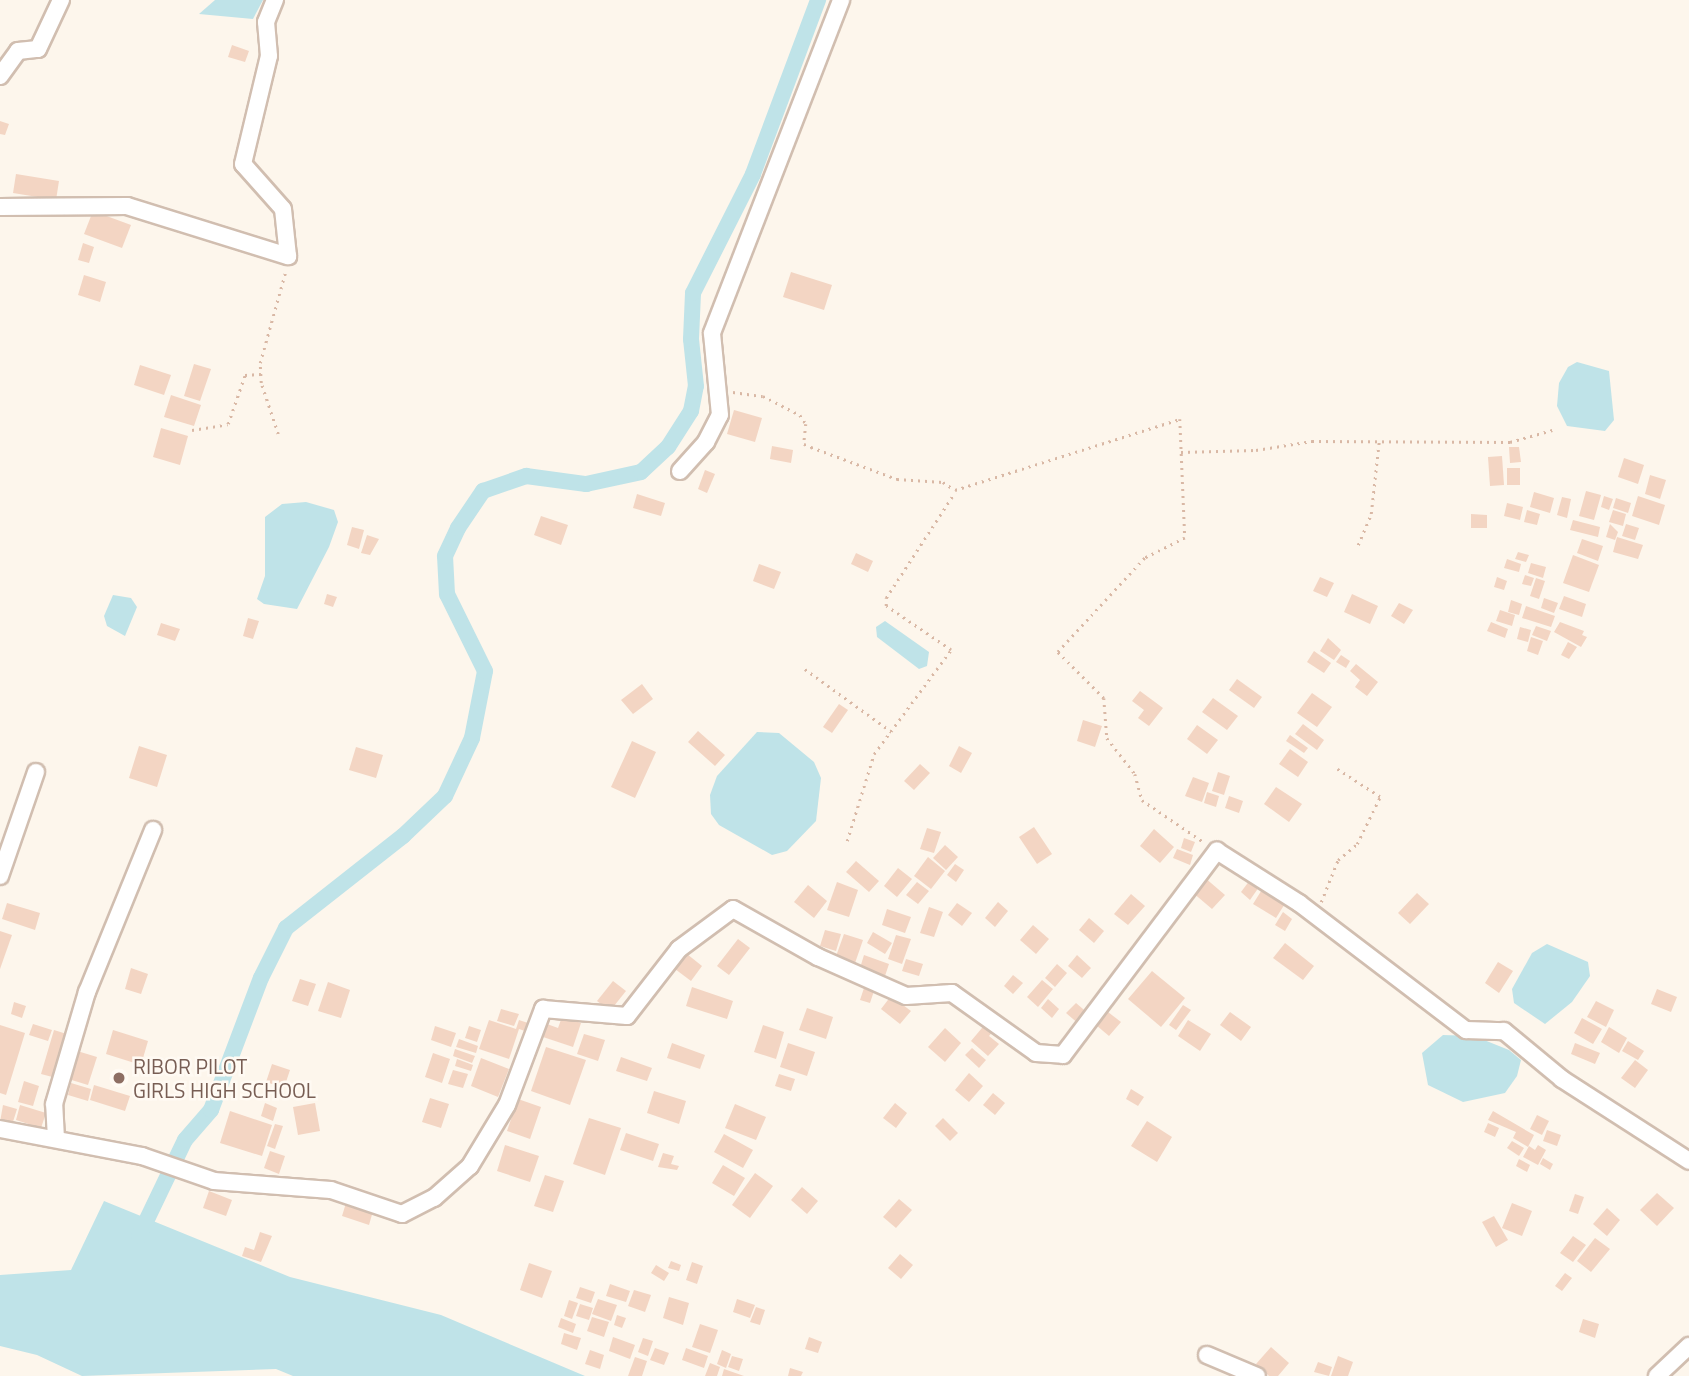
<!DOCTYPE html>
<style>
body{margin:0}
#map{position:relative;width:1689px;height:1376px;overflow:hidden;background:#fdf6ec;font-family:"Titillium Web",sans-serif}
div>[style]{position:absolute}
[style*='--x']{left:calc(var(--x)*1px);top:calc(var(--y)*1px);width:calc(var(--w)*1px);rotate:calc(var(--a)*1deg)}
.water>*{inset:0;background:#bfe3e8}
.canal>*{height:16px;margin:-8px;padding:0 8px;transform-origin:8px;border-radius:8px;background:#bfe3e8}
.building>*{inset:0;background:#f3d5c3}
.path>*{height:2.5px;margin-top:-1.25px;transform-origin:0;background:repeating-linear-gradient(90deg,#d9b8a5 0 2px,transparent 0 7px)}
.roads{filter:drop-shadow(2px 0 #d1beb0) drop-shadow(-2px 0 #d1beb0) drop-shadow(0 2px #d1beb0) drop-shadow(0 -2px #d1beb0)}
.street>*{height:16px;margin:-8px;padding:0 8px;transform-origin:8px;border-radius:8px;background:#fff}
.dots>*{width:19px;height:19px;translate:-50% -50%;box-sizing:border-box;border:4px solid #fffaf3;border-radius:50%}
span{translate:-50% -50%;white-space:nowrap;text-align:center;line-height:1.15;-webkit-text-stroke:5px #fffaf3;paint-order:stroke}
.education-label{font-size:21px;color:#785e54}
.left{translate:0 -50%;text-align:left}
</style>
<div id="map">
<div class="water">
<div style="clip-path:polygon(215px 0,263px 0,253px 19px,199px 14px)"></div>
<div style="clip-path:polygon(1577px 362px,1609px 371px,1614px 420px,1605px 431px,1567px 426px,1557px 406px,1559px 383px,1568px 367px)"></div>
<div style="clip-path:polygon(306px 502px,334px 510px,338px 522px,329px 547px,297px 609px,264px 604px,257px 599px,265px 576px,265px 517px,282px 504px)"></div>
<div style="clip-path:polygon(113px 595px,131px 598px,137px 607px,125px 636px,107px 626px,104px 616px)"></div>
<div style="clip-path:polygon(885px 621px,929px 652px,927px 666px,919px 669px,877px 637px,876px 627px)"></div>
<div style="clip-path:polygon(757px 732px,779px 733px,814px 762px,821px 778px,816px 821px,787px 851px,772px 855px,719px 825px,711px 814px,710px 795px,717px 776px)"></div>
<div style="clip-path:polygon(1547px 944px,1588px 962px,1590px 976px,1572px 1002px,1545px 1024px,1514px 1003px,1512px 989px,1532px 953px)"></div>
<div style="clip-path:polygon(1443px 1035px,1474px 1036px,1509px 1050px,1521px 1060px,1517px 1076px,1505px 1093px,1463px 1102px,1428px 1085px,1422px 1053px)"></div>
<div style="clip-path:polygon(104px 1201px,290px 1277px,441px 1315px,585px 1376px,293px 1376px,276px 1369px,82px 1376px,37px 1355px,0 1346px,0 1275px,71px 1270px)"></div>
</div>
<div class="canal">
<div style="--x:139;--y:1236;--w:106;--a:-64.4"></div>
<div style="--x:185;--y:1140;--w:40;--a:-49"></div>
<div style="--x:211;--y:1110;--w:141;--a:-69.3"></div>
<div style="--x:261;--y:978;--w:56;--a:-63.4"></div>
<div style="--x:286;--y:928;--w:149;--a:-38.2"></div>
<div style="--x:403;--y:836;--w:58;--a:-43.6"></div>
<div style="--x:445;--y:796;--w:64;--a:-65"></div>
<div style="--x:472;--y:738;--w:68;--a:-79"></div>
<div style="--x:485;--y:671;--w:86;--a:-116.3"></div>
<div style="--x:447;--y:594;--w:38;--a:-93"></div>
<div style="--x:445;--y:556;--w:31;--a:-65"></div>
<div style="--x:458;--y:528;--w:45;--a:-56"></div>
<div style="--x:483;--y:491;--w:46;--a:-19.2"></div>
<div style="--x:526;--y:476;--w:61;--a:7.6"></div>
<div style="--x:586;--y:484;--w:56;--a:-12.3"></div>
<div style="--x:641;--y:472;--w:37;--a:-43"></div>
<div style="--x:668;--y:447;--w:43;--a:-57.4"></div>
<div style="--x:691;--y:411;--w:25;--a:-79"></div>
<div style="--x:696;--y:386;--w:47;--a:-96.1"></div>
<div style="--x:691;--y:339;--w:46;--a:-87.5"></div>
<div style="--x:693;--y:293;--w:133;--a:-63.2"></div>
<div style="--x:753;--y:174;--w:186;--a:-69.5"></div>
</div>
<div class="building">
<div style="clip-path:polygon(232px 45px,249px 51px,245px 62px,228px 57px)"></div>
<div style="clip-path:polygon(0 121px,9px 124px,5px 135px,0 134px)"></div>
<div style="clip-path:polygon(16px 174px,59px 181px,56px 200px,13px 193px)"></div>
<div style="clip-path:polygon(93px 211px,131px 225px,122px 248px,84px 234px)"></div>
<div style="clip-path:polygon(83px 243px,94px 247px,89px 263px,78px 260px)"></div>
<div style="clip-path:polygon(791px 272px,832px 285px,824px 310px,783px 297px)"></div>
<div style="clip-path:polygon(84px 275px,106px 282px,100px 302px,78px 295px)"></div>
<div style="clip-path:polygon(194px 364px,211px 369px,200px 401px,184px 396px)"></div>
<div style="clip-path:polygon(140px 365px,171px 375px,164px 395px,134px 385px)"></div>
<div style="clip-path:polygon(171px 395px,201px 405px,194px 426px,164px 417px)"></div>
<div style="clip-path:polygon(734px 410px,762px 418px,755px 442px,727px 434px)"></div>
<div style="clip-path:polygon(161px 428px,188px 436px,180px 465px,153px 457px)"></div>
<div style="clip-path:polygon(772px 446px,793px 450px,791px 463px,770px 459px)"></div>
<div style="clip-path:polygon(1509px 447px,1519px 447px,1521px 462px,1510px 463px)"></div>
<div style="clip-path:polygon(1502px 456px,1504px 485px,1490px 486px,1488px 457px)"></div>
<div style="clip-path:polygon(1624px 458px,1644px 465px,1638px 484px,1618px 477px)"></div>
<div style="clip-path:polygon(1507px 468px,1520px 468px,1520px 485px,1507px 485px)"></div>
<div style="clip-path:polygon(705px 470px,715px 474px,707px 493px,698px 489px)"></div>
<div style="clip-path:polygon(1650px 475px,1666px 480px,1660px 499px,1645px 494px)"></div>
<div style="clip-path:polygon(1586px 491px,1601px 495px,1594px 520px,1579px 516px)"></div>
<div style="clip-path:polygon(1534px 492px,1554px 498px,1550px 513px,1530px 507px)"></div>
<div style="clip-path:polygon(637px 494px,665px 503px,661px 516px,633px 508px)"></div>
<div style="clip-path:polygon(1604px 496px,1613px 499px,1609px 510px,1601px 507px)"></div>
<div style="clip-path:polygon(1638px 496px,1665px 505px,1659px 525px,1632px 516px)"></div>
<div style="clip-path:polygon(1562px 497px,1571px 499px,1567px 518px,1557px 515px)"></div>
<div style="clip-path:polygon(1616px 498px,1631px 503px,1628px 513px,1613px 508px)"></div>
<div style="clip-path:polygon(1507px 503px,1523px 507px,1520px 520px,1504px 516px)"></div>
<div style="clip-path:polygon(1527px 510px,1540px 514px,1537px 525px,1524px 522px)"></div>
<div style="clip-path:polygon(1613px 510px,1626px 514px,1623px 526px,1609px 522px)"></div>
<div style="clip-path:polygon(1471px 514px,1487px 515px,1487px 528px,1471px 528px)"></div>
<div style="clip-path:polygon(541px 516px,568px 525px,561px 545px,534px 535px)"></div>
<div style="clip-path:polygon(1573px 520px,1600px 527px,1598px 537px,1570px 530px)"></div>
<div style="clip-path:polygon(1610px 524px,1618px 532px,1615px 540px,1606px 537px)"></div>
<div style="clip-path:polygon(1626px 524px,1639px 528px,1635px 540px,1622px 536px)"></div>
<div style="clip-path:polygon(352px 527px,364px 530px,359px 549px,347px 545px)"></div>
<div style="clip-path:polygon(367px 535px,379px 539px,370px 555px,361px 553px)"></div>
<div style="clip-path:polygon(1617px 537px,1643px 545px,1638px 559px,1613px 552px)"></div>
<div style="clip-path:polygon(1582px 539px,1603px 546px,1598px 561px,1577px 553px)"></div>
<div style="clip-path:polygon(1518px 552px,1529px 555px,1526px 562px,1515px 559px)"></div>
<div style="clip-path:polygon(856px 553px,873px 561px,868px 572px,851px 564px)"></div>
<div style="clip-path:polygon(1573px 555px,1599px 565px,1589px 592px,1563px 583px)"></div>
<div style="clip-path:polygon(1507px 559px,1521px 564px,1519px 572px,1504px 568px)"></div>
<div style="clip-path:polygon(1531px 563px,1546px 567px,1543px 578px,1528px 573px)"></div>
<div style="clip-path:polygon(759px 564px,781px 572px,774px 589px,753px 581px)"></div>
<div style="clip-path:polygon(1525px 575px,1534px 578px,1531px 586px,1522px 584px)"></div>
<div style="clip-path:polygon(1320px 577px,1334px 583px,1327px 597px,1313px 591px)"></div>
<div style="clip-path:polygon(1497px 577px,1507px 581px,1504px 590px,1494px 587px)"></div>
<div style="clip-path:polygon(1536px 578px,1545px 581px,1539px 599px,1530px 596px)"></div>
<div style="clip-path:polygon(327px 594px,337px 597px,333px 607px,324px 604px)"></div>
<div style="clip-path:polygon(1352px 594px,1378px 606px,1370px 624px,1344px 612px)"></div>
<div style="clip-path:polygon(1564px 596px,1586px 604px,1582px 617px,1559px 609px)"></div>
<div style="clip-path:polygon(1544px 598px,1558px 603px,1554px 613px,1541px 608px)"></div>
<div style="clip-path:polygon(1511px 600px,1522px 604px,1519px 615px,1508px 612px)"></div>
<div style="clip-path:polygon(1399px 603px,1413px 610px,1404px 624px,1391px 616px)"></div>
<div style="clip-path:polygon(1526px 606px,1555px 616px,1551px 627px,1522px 618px)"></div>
<div style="clip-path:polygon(1500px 610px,1515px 615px,1512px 626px,1496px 621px)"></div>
<div style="clip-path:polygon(248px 618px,259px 621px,253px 639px,243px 636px)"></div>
<div style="clip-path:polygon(1491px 622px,1508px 629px,1505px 638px,1487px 631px)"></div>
<div style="clip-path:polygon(1560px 622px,1584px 631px,1582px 635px,1587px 637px,1581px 647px,1554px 632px)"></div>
<div style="clip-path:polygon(161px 623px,180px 629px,175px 641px,157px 635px)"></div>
<div style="clip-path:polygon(1536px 626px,1551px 631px,1547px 641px,1532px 635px)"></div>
<div style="clip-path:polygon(1520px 627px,1531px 630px,1528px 642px,1517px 639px)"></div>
<div style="clip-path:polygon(1531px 637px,1543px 641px,1538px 655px,1527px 651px)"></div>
<div style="clip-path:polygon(1328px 638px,1341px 650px,1334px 660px,1320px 651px)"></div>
<div style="clip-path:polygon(1568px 642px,1577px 647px,1569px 659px,1561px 655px)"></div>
<div style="clip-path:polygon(1314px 651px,1331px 663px,1324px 673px,1307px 662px)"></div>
<div style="clip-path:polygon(1341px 655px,1350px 661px,1346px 668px,1336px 662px)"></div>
<div style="clip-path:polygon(1356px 664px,1378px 682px,1367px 696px,1355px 687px,1360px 680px,1350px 671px)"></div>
<div style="clip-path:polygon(1237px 679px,1262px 697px,1254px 708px,1229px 690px)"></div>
<div style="clip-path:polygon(642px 684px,653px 699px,633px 714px,621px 700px)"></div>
<div style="clip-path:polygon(1140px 691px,1163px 708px,1149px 726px,1138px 718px,1144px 710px,1132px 701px)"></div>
<div style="clip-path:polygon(1312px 693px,1332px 707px,1317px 727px,1297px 713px)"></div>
<div style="clip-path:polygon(1213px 698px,1238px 716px,1227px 730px,1202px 712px)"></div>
<div style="clip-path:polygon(839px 704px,848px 710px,832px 733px,823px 727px)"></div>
<div style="clip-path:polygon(1083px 720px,1102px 726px,1095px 747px,1077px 741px)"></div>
<div style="clip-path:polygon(1303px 724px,1324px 740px,1317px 750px,1295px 734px)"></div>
<div style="clip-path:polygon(1197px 725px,1218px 740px,1207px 754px,1187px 739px)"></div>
<div style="clip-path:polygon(698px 731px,725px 755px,715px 766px,688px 742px)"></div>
<div style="clip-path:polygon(1290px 735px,1308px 748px,1304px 753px,1286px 741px)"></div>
<div style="clip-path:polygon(632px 741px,656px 752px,635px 798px,611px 787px)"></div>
<div style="clip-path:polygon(139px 746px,167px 755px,157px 787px,129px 778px)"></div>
<div style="clip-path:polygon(959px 746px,972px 753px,961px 773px,949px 766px)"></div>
<div style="clip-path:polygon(356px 747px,383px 755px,376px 778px,349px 770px)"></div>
<div style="clip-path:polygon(1290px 749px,1308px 762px,1298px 777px,1279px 764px)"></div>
<div style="clip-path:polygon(920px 764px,930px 773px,914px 790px,904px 781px)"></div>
<div style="clip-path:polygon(1218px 772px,1230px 776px,1224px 795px,1212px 791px)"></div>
<div style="clip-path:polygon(1193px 777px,1209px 783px,1202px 802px,1185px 796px)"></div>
<div style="clip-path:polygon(1276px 787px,1302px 804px,1289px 822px,1264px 804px)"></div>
<div style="clip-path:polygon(1207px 792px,1219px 796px,1216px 807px,1204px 803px)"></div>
<div style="clip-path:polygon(1229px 796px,1243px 801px,1239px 813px,1225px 808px)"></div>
<div style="clip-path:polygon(1034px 827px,1052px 854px,1037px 864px,1019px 837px)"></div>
<div style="clip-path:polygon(927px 828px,941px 832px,934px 853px,920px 849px)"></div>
<div style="clip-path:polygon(1154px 829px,1174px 847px,1160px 863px,1140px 846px)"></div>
<div style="clip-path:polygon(1184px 838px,1195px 842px,1191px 852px,1181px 848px)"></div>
<div style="clip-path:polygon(945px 845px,958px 857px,946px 870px,933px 858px)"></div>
<div style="clip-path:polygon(1177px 849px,1193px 855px,1190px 865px,1173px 858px)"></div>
<div style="clip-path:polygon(928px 857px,945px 871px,931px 889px,914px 876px)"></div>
<div style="clip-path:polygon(856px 861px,879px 881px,869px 892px,846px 872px)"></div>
<div style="clip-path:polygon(955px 864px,964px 870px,956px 882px,947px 875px)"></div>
<div style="clip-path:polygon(898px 868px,912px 879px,897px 897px,884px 886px)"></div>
<div style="clip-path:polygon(1204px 877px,1225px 895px,1212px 909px,1192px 892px)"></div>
<div style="clip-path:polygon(1250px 880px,1259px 887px,1250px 900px,1241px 892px)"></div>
<div style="clip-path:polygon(837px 882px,858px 890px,849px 917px,827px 910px)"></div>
<div style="clip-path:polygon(917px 882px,929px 891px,918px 904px,906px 895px)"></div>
<div style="clip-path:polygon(808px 885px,827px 901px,814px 918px,794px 902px)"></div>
<div style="clip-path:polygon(1263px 888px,1286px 902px,1276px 918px,1253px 904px)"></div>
<div style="clip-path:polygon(1417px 893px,1429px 904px,1410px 924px,1398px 913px)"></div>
<div style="clip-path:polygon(1131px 894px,1145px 906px,1128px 925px,1114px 914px)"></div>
<div style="clip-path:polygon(998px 902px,1008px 911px,995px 927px,985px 918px)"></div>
<div style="clip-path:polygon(7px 903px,40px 913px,35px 930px,2px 919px)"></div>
<div style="clip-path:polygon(957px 903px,972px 913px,962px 926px,948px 915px)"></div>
<div style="clip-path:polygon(929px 907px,943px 912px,934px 937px,920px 933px)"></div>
<div style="clip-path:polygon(887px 909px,911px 917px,905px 933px,882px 925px)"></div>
<div style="clip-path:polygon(1283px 912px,1292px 919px,1285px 931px,1275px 925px)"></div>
<div style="clip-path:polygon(1089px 918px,1104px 931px,1094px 943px,1079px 930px)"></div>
<div style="clip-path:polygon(1033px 925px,1049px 939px,1036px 954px,1020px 940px)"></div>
<div style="clip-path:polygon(825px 930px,841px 934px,836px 951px,820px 946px)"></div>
<div style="clip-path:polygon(0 931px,12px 935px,0 969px)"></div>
<div style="clip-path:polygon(873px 932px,892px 943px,885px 954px,867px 943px)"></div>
<div style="clip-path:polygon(844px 934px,863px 940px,854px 966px,835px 959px)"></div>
<div style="clip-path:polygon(896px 935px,911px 939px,902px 964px,888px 959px)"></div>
<div style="clip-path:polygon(738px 939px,750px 948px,729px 975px,717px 966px)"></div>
<div style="clip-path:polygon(1285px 943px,1314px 966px,1303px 980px,1273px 958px)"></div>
<div style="clip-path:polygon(687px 954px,702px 966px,691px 981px,675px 969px)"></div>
<div style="clip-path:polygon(864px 955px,889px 964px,885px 976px,860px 968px)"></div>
<div style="clip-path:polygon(1077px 955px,1091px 968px,1082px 978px,1068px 966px)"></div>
<div style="clip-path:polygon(906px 959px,923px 964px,919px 976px,902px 971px)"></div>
<div style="clip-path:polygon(1498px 962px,1513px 971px,1499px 993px,1485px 983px)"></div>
<div style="clip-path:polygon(1057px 964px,1067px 973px,1055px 987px,1045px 978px)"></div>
<div style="clip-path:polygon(131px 968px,148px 974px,141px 994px,125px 989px)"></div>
<div style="clip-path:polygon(1152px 971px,1185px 998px,1161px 1027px,1128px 999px)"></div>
<div style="clip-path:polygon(1013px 975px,1023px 983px,1013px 994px,1004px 986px)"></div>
<div style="clip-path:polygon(300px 979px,316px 984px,308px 1006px,292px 1001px)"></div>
<div style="clip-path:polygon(1042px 980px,1053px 989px,1038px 1007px,1027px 997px)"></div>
<div style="clip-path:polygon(613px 981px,626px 991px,610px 1011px,597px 1001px)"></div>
<div style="clip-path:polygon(328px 982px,350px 990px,341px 1018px,318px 1011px)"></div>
<div style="clip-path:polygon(692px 987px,733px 1001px,727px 1019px,686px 1006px)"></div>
<div style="clip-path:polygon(864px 988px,874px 991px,870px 1003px,860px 1000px)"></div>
<div style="clip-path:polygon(1657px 989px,1677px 997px,1671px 1012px,1651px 1004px)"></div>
<div style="clip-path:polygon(891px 996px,911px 1011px,900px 1024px,881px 1009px)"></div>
<div style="clip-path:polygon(1048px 999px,1059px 1009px,1052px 1018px,1041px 1008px)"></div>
<div style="clip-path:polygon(1596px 1001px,1614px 1010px,1606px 1027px,1587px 1017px)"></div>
<div style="clip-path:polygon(14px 1002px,26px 1006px,22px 1018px,11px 1014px)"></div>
<div style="clip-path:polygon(1076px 1003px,1090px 1015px,1080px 1025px,1066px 1013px)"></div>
<div style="clip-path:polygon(1183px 1005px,1191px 1010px,1176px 1030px,1169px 1025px)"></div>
<div style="clip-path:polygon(807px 1008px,833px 1017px,826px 1039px,799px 1030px)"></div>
<div style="clip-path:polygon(501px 1009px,519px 1014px,514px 1026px,497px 1021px)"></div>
<div style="clip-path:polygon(1108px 1012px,1121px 1022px,1109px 1036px,1096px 1025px)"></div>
<div style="clip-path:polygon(1230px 1012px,1251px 1027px,1241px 1041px,1220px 1025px)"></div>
<div style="clip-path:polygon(562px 1017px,581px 1023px,573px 1047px,543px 1037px,547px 1024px,558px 1028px)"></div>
<div style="clip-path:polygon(1582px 1018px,1602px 1029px,1593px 1044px,1574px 1033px)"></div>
<div style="clip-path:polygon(489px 1020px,516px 1029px,519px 1020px,531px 1024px,528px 1032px,519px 1029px,509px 1059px,479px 1049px)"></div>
<div style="clip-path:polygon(1188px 1020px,1211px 1034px,1200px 1051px,1178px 1036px)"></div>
<div style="clip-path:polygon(987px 1022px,995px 1029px,989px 1036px,999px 1044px,988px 1056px,971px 1041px)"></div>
<div style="clip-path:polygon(33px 1024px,52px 1030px,48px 1041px,29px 1035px)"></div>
<div style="clip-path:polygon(0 1025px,25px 1033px,6px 1095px,0 1093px)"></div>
<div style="clip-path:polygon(763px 1025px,784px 1032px,776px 1059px,754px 1052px)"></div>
<div style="clip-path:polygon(435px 1026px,456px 1033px,451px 1047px,431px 1040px)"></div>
<div style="clip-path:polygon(469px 1026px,481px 1030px,477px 1042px,465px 1038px)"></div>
<div style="clip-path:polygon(1609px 1027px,1627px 1038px,1619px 1053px,1601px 1042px)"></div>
<div style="clip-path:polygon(945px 1028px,961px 1043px,945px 1062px,928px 1047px)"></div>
<div style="clip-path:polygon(54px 1030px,73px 1036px,60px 1079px,41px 1074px)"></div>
<div style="clip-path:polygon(113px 1030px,148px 1041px,141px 1065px,106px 1054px)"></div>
<div style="clip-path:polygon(584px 1034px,605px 1040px,598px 1061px,577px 1054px)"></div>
<div style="clip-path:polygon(459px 1039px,478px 1046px,476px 1053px,456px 1047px)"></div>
<div style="clip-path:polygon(1628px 1041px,1644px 1051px,1638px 1060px,1622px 1051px)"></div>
<div style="clip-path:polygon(672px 1043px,705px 1055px,700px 1069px,667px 1058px)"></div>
<div style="clip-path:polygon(788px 1043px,815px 1052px,807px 1076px,780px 1067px)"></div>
<div style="clip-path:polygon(1575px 1043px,1600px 1053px,1595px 1064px,1571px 1054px)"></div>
<div style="clip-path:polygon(546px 1047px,586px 1060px,570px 1105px,531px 1091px)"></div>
<div style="clip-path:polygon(972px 1048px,986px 1060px,979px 1068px,965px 1055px)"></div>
<div style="clip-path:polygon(455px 1049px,475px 1056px,472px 1063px,453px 1056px)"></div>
<div style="clip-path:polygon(74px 1050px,97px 1057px,88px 1085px,65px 1078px)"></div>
<div style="clip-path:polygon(433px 1053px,450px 1059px,442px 1083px,425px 1077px)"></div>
<div style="clip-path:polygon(621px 1057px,652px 1068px,647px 1081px,616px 1071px)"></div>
<div style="clip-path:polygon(481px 1058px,509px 1069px,498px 1097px,471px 1086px)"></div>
<div style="clip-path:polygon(457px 1059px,473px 1065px,471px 1071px,455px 1066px)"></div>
<div style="clip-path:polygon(1635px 1060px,1648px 1070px,1635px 1088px,1621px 1078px)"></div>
<div style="clip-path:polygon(272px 1064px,290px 1070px,284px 1088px,266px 1082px)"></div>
<div style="clip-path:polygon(453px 1070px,468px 1074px,463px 1088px,448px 1084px)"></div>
<div style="clip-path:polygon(969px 1073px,983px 1086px,969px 1102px,955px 1090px)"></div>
<div style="clip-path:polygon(779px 1074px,795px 1079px,791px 1091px,775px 1086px)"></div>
<div style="clip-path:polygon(24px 1081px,39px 1086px,33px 1106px,18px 1102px)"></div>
<div style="clip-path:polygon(71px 1083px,91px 1089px,88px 1101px,68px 1095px)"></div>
<div style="clip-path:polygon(94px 1085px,130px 1096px,125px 1111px,90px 1100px)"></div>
<div style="clip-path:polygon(1131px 1089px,1144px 1097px,1138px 1106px,1126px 1099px)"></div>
<div style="clip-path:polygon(654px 1091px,686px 1101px,679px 1124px,647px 1113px)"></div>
<div style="clip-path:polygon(993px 1093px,1005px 1103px,995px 1115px,983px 1105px)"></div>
<div style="clip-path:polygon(430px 1098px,449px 1104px,441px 1128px,422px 1122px)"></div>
<div style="clip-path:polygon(518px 1099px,541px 1107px,530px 1139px,507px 1131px)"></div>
<div style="clip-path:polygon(265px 1103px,277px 1108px,273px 1121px,261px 1116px)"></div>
<div style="clip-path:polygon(315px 1103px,320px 1131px,298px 1135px,293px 1107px)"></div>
<div style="clip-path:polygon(895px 1103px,907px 1113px,896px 1128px,883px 1118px)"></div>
<div style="clip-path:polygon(735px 1104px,766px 1117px,756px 1140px,725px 1128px)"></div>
<div style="clip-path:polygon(3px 1105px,17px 1109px,12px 1125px,0 1122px)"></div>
<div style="clip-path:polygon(20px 1105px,46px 1113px,41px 1128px,16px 1120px)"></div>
<div style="clip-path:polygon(230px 1111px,272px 1125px,262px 1156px,220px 1143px)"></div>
<div style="clip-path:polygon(1493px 1111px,1534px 1135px,1528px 1147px,1513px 1138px,1516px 1132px,1488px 1120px)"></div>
<div style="clip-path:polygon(1537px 1115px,1549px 1121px,1542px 1135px,1530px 1129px)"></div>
<div style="clip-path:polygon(589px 1118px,621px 1128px,605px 1175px,573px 1164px)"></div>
<div style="clip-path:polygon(943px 1118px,958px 1133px,950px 1141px,935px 1126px)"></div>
<div style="clip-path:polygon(1147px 1121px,1172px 1137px,1157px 1162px,1131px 1146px)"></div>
<div style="clip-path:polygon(1488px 1123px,1499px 1128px,1495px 1137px,1484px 1132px)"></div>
<div style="clip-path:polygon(275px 1124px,283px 1126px,275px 1149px,267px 1146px)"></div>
<div style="clip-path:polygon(1547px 1130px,1561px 1135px,1557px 1146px,1543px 1141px)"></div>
<div style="clip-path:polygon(626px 1133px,659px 1144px,653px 1161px,620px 1150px)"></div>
<div style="clip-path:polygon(724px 1134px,753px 1150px,743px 1168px,714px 1152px)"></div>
<div style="clip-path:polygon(1512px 1141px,1524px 1148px,1519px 1156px,1507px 1148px)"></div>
<div style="clip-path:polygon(505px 1145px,539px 1156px,530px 1182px,497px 1171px)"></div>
<div style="clip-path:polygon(1538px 1145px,1546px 1150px,1538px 1165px,1523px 1157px,1529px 1146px,1535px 1150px)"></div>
<div style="clip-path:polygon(270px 1151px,285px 1156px,279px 1174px,264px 1168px)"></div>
<div style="clip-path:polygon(663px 1153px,674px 1156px,671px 1164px,679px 1166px,677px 1170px,658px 1167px)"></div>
<div style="clip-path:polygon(1543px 1158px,1553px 1164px,1550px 1170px,1540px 1164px)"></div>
<div style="clip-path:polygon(1519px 1159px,1530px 1165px,1527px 1172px,1516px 1166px)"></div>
<div style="clip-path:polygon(723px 1165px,745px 1178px,734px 1196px,712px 1183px)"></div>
<div style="clip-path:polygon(755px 1173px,773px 1186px,750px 1218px,732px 1205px)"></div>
<div style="clip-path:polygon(545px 1175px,564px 1181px,553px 1212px,534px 1206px)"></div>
<div style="clip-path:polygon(802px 1187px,818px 1201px,807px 1214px,791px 1200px)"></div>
<div style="clip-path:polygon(209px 1191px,232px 1200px,226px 1216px,203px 1208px)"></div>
<div style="clip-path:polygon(1657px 1193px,1674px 1208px,1657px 1226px,1640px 1210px)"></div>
<div style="clip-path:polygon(1575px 1194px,1584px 1197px,1578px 1214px,1569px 1211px)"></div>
<div style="clip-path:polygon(899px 1199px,912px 1210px,896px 1228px,883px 1217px)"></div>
<div style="clip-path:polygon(346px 1203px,373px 1211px,369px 1225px,342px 1216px)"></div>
<div style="clip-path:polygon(1512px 1203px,1532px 1211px,1522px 1236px,1502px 1228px)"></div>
<div style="clip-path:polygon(1607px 1208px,1620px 1220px,1607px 1236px,1593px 1224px)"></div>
<div style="clip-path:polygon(1494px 1216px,1508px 1240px,1496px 1247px,1482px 1222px)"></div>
<div style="clip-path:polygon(260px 1232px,272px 1236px,261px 1262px,242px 1256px,245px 1247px,254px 1250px)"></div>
<div style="clip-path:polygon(1573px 1236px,1586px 1245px,1573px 1262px,1560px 1253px)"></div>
<div style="clip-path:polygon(1595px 1238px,1610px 1249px,1591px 1272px,1577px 1261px)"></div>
<div style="clip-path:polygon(900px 1254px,913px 1265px,901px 1279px,888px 1268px)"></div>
<div style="clip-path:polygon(671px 1261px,681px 1265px,679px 1271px,668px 1268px)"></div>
<div style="clip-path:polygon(692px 1262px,703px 1266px,697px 1284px,686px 1280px)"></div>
<div style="clip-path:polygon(529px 1263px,552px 1271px,542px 1298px,520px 1290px)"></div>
<div style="clip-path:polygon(656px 1265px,669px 1273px,664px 1281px,651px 1273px)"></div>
<div style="clip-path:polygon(1565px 1273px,1572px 1278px,1562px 1291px,1555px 1286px)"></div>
<div style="clip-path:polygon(610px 1284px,630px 1291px,626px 1302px,606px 1296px)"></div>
<div style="clip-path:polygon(580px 1287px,595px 1292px,591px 1303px,576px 1298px)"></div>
<div style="clip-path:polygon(634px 1290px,651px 1295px,645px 1312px,628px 1306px)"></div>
<div style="clip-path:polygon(669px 1297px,689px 1303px,683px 1325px,663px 1318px)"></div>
<div style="clip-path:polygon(598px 1299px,617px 1305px,611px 1321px,592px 1314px)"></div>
<div style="clip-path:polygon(737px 1299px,755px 1305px,750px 1318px,733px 1312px)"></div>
<div style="clip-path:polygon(569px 1300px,578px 1303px,572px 1319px,564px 1316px)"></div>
<div style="clip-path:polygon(580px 1304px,593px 1308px,589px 1320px,576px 1316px)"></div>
<div style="clip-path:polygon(756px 1307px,765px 1310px,760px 1325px,750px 1322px)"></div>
<div style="clip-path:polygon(617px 1315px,626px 1318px,622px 1328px,614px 1325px)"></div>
<div style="clip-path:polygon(592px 1317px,609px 1322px,604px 1337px,587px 1331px)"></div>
<div style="clip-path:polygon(561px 1318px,576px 1324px,573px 1333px,558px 1327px)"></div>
<div style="clip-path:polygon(1583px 1319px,1599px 1324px,1595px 1338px,1579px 1332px)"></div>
<div style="clip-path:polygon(700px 1324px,718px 1330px,710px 1353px,692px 1347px)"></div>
<div style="clip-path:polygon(564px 1333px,581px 1338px,577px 1350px,561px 1344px)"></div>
<div style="clip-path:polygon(613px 1337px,635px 1345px,630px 1359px,609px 1351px)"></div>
<div style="clip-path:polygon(809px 1337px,822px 1342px,818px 1353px,805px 1349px)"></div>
<div style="clip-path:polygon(643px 1338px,653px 1341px,648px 1356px,638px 1352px)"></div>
<div style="clip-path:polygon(1271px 1347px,1289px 1363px,1278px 1376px,1269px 1376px,1256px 1364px)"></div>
<div style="clip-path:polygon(655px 1348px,669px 1353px,664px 1365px,650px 1360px)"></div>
<div style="clip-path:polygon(686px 1348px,708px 1356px,704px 1368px,682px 1360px)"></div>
<div style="clip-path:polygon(590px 1350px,604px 1355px,600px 1369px,585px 1364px)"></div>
<div style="clip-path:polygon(722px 1350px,731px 1354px,726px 1368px,717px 1364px)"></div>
<div style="clip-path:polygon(732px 1356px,743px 1359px,739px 1371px,728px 1367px)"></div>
<div style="clip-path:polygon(1338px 1356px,1353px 1362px,1348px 1376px,1331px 1376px)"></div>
<div style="clip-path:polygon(635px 1357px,647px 1361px,642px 1376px,628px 1376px)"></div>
<div style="clip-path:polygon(1318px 1362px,1332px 1367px,1329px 1376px,1314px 1372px)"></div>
<div style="clip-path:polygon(710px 1363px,720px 1367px,717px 1376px,705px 1376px)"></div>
<div style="clip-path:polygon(790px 1368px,803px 1372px,801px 1376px,788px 1376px)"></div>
<div style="clip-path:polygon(724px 1369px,744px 1376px,722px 1376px)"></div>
</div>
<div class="path">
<div style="--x:733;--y:392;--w:30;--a:8"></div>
<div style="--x:763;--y:396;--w:42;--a:27.2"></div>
<div style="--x:800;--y:415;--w:11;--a:56"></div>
<div style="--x:806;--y:424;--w:20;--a:96"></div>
<div style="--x:804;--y:444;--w:8;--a:23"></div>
<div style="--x:811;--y:447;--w:92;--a:20.4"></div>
<div style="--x:897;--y:479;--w:46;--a:3.7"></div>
<div style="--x:943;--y:482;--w:14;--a:34"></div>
<div style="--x:955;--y:490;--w:236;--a:-17.5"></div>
<div style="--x:1180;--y:419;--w:119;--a:87.6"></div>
<div style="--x:1185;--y:538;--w:45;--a:153.4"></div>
<div style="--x:1145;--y:558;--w:128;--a:132.8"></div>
<div style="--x:1058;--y:652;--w:65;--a:45"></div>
<div style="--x:1104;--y:698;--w:40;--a:85.7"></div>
<div style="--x:1107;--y:738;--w:46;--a:52.1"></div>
<div style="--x:1135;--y:774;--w:27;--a:75"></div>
<div style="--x:1142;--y:800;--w:76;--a:34.3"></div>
<div style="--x:192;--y:430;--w:36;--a:-9"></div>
<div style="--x:228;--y:424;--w:52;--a:-70.9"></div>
<div style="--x:245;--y:375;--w:16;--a:-4"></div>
<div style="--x:278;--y:434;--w:54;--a:-108.4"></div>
<div style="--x:261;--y:383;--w:20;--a:-93"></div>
<div style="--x:260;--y:363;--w:97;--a:-74.4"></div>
<div style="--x:1181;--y:452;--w:75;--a:-1.5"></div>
<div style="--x:1256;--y:450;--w:57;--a:-9.1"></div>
<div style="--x:1312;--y:441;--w:198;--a:0.3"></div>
<div style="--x:1510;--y:442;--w:44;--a:-15.9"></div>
<div style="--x:1358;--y:545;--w:34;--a:-67"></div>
<div style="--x:1371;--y:514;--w:72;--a:-83.7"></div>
<div style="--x:805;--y:669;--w:107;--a:35.9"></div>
<div style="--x:847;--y:841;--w:91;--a:-72.8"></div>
<div style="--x:874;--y:754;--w:129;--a:-53.5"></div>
<div style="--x:951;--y:650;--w:78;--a:-145.9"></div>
<div style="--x:886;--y:606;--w:8;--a:-90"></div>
<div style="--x:886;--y:598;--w:126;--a:-56.9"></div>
<div style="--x:1321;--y:902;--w:45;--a:-68"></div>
<div style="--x:1338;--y:860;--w:25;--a:-40"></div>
<div style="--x:1357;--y:844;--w:52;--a:-63.9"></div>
<div style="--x:1380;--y:797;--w:51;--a:-146.9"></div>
</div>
<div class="roads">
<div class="street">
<div style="--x:0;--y:76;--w:31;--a:-54"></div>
<div style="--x:18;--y:51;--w:20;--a:-6"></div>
<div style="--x:38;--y:49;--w:54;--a:-64.9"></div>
<div style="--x:0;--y:207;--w:127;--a:-0.5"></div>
<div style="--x:127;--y:206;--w:169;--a:17.3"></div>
<div style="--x:288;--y:256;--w:47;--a:-96.1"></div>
<div style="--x:283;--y:209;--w:60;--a:-131.6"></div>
<div style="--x:243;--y:164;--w:111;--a:-76.5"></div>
<div style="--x:269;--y:56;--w:34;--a:-95"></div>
<div style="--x:266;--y:22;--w:24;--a:-68"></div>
<div style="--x:680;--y:471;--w:39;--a:-48"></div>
<div style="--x:706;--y:442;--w:30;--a:-63"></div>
<div style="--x:720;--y:415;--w:82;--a:-95.6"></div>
<div style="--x:712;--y:333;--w:357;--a:-68.8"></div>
<div style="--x:0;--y:876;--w:110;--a:-70.9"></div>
<div style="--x:0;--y:1129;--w:145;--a:10.8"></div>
<div style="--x:142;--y:1156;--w:76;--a:19.1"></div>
<div style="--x:214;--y:1181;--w:117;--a:4.4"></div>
<div style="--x:331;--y:1190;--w:75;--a:18.7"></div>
<div style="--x:402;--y:1214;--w:36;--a:-27"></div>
<div style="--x:434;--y:1198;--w:48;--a:-41.6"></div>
<div style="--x:470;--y:1166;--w:71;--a:-58.8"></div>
<div style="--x:507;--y:1105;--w:103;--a:-69.4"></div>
<div style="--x:543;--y:1009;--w:84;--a:4.8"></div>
<div style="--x:627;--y:1016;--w:85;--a:-52.2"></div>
<div style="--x:679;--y:949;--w:67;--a:-36.5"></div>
<div style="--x:733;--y:909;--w:98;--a:29.5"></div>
<div style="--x:818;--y:957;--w:96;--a:23.9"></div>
<div style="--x:906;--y:996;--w:46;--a:-3.7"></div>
<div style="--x:952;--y:993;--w:103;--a:35.5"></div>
<div style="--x:1036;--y:1053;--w:27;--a:4"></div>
<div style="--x:1063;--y:1055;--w:256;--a:-53"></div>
<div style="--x:1217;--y:851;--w:97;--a:32.4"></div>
<div style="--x:1299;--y:903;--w:210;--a:37.3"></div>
<div style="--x:1466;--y:1030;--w:38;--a:2"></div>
<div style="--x:1504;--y:1031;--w:75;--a:39.6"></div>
<div style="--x:1562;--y:1079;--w:151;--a:32.8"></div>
<div style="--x:56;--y:1139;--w:35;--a:-93"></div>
<div style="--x:54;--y:1104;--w:117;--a:-73.6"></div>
<div style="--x:87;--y:992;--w:175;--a:-67.8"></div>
<div style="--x:1207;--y:1355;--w:54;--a:22.8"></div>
<div style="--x:1657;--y:1376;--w:44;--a:-43.2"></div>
</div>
</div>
<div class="dots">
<div style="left:119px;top:1078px;background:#8d6e63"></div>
</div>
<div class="education-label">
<span class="left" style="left:133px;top:1078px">RIBOR PILOT<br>GIRLS HIGH SCHOOL</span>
</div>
</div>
